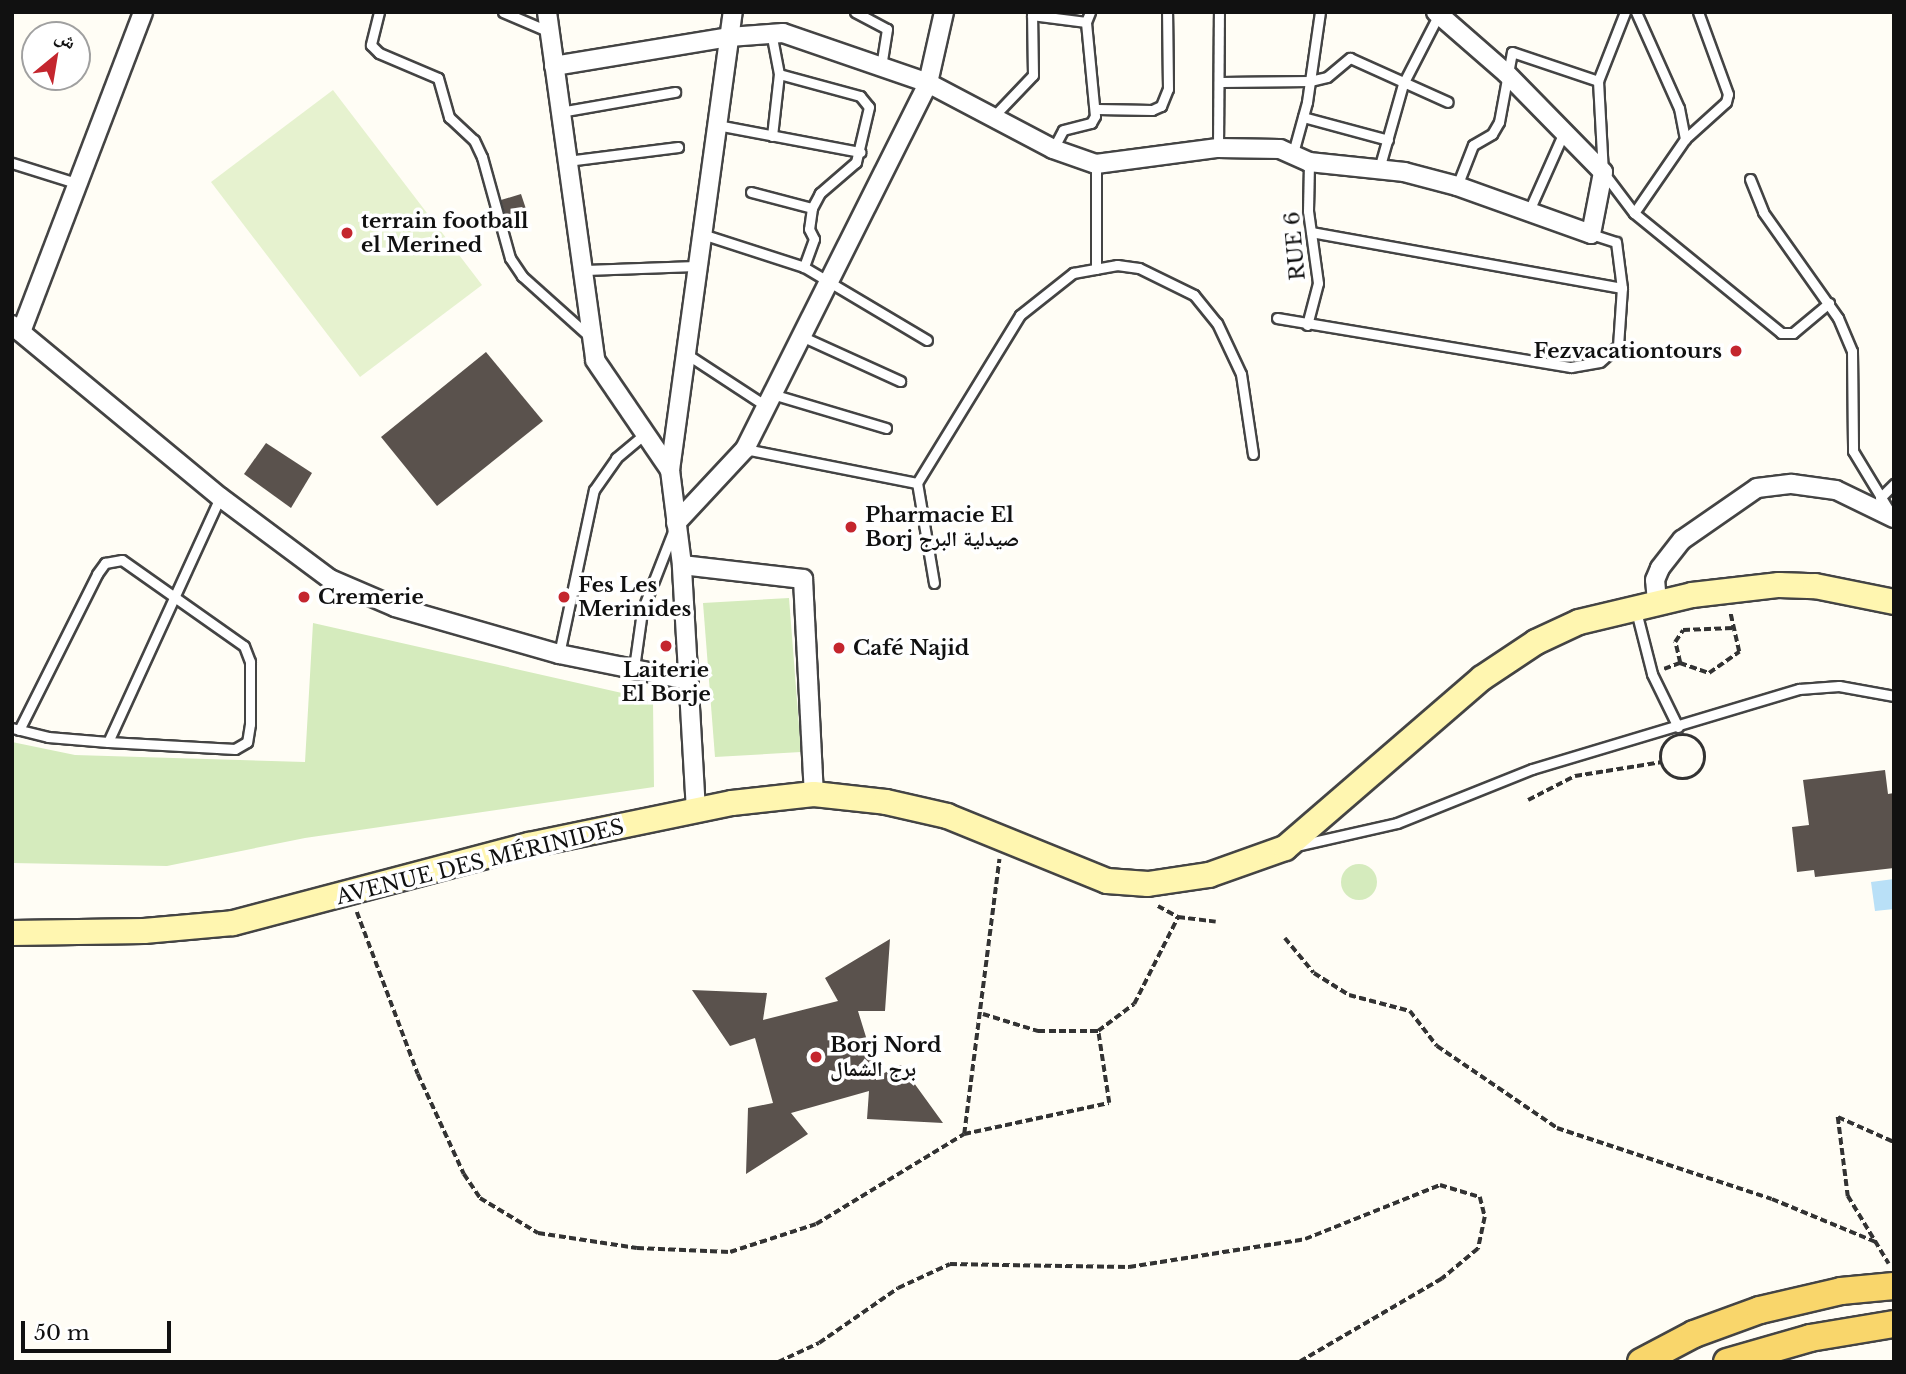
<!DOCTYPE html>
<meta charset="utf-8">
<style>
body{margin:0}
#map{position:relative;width:1906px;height:1374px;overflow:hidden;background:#fffdf5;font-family:"Libre Baskerville","Noto Naskh Arabic",serif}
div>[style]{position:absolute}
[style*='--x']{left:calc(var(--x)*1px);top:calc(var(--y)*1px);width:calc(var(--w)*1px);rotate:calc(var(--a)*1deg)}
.green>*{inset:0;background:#d5ebbd}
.round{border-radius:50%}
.pitch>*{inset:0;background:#e6f2cf}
.water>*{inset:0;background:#b9e0f7}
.building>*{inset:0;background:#5a524d}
.path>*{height:3.5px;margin-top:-1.75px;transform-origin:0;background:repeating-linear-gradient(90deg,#333 0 7px,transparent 0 10.5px)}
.path>.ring{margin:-1.75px;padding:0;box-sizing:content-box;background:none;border:3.5px solid #333;border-radius:50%}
.roads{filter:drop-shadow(2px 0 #444) drop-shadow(-2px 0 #444) drop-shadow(0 2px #444) drop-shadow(0 -2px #444)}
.lane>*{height:9px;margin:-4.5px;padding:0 4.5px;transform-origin:4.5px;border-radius:4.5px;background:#fff}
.street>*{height:18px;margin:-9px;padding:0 9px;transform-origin:9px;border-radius:9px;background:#fff}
.secondary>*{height:24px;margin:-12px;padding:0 12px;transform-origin:12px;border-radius:12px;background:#fff6b0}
.primary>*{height:26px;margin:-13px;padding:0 13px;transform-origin:13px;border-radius:13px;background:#f9d66b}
.dots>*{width:19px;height:19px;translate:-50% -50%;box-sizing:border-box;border:4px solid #fff;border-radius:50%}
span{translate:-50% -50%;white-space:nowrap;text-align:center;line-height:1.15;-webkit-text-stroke:7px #fff;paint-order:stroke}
.poi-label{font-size:21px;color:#111;font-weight:700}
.left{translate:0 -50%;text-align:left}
.right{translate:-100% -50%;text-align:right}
.street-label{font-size:21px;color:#111}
.frame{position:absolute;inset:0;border:14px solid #111;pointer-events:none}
.north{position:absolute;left:21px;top:21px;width:70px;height:70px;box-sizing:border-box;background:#fff;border:2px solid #a0a0a0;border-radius:50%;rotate:30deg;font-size:19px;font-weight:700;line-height:28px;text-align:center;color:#111}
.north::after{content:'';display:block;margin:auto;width:24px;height:32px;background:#c4262e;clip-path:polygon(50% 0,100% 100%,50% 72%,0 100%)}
.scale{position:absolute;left:21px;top:1321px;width:150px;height:32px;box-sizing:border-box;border:4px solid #111;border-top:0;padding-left:9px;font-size:21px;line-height:24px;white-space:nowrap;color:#111;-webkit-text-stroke:5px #fff;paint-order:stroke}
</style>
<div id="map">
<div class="green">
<div style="clip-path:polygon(789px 598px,801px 752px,715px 757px,703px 603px)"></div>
<div style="clip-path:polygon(313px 623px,653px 700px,654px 787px,305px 838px,167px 866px,12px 863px,12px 742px,75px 755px,305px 762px)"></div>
<div class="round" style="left:1341px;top:864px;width:36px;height:36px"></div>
</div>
<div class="pitch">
<div style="clip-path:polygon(333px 90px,482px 285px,360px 377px,211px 182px)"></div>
</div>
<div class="water">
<div style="clip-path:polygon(1894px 879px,1894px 909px,1875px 911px,1871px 882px)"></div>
</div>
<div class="building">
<div style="clip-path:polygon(521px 194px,527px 212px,506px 218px,501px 200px)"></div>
<div style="clip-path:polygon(486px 352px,543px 421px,437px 506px,381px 437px)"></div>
<div style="clip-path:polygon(266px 443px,312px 473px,291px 508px,244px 474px)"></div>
<div style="clip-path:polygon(1885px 770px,1888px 794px,1894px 793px,1894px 868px,1815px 877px,1814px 870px,1797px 872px,1792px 827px,1809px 825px,1803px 780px)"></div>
<div style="clip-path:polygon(890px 939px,885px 1011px,858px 1011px,878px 1076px,901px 1065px,943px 1123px,867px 1119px,869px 1091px,791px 1113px,808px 1134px,746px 1174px,748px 1108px,773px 1103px,755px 1038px,730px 1046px,692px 990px,767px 993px,763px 1020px,838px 1001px,825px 978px)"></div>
</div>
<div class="path">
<div style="--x:1680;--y:663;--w:22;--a:-103"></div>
<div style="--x:1675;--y:642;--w:14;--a:-56"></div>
<div style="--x:1683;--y:630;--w:50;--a:-2.3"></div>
<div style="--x:1664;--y:669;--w:17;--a:-21"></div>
<div style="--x:1680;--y:663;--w:31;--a:19"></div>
<div style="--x:1709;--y:673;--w:37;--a:-35"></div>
<div style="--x:1739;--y:652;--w:41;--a:-102.7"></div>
<div class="ring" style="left:1661px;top:735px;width:40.5px;height:40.5px"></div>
<div style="--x:1528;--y:800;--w:53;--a:-27.1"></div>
<div style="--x:1575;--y:776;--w:88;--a:-9.1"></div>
<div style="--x:1158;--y:906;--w:23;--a:29"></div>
<div style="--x:1178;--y:917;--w:38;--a:7"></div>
<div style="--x:357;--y:912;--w:173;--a:69.4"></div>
<div style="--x:418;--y:1074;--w:110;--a:65.3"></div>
<div style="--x:464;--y:1174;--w:29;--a:56"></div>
<div style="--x:480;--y:1198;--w:68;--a:31.1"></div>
<div style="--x:538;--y:1233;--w:100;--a:8.6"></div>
<div style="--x:637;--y:1248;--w:93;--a:2.5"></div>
<div style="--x:730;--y:1252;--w:90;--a:-18"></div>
<div style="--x:816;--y:1224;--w:173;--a:-31.3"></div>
<div style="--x:964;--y:1134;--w:148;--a:-12.1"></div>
<div style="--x:1109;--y:1103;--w:73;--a:-98.7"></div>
<div style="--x:1285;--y:938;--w:45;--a:50.4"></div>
<div style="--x:1314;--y:973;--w:41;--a:32.2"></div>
<div style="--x:1349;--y:995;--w:63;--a:14.7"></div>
<div style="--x:1410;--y:1011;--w:44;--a:52.4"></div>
<div style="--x:1437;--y:1046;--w:145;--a:34.3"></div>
<div style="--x:1557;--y:1128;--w:226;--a:18.3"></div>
<div style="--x:1772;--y:1199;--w:113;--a:22.5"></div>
<div style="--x:983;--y:1014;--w:58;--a:17.2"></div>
<div style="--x:1038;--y:1031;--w:60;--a:0"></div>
<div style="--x:1098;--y:1031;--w:45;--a:-36.9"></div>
<div style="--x:1134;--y:1004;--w:97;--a:-63.2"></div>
<div style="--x:1838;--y:1117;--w:80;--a:82.8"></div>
<div style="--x:1848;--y:1196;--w:79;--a:58.9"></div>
<div style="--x:1838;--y:1117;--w:61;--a:24.1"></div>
<div style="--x:964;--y:1134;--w:277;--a:-82.7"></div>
<div style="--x:778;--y:1362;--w:45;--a:-24.9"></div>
<div style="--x:819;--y:1343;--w:96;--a:-34.8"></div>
<div style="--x:898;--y:1288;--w:57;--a:-24.8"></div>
<div style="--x:950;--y:1264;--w:179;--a:1"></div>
<div style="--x:1129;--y:1267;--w:178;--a:-9"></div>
<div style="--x:1305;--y:1239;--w:145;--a:-21.8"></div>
<div style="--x:1440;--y:1185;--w:42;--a:16.7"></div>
<div style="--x:1480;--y:1197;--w:21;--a:76"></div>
<div style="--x:1485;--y:1217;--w:33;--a:102"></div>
<div style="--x:1478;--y:1249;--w:47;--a:140.2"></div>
<div style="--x:1442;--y:1279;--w:164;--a:149.7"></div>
</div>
<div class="roads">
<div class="lane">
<div style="--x:379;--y:12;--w:34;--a:104"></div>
<div style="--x:371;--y:45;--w:11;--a:45"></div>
<div style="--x:379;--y:53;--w:64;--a:23"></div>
<div style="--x:438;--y:78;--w:41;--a:74.2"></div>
<div style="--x:449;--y:117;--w:34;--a:43"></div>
<div style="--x:474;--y:140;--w:19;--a:65"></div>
<div style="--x:482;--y:157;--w:105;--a:74.5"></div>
<div style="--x:510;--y:258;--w:22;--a:56"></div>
<div style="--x:522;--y:276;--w:93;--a:41.9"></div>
<div style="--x:503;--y:12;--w:51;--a:23.1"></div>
<div style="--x:855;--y:12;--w:36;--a:28"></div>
<div style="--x:887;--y:29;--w:38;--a:99"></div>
<div style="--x:1625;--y:12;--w:74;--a:111.4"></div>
<div style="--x:1598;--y:81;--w:91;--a:86.9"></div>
<div style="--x:1603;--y:172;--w:51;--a:52.9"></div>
<div style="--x:1634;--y:213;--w:190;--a:39.2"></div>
<div style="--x:1781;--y:333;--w:12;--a:0"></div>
<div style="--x:1793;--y:333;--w:47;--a:-39.8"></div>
<div style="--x:1636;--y:12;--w:105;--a:65.9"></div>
<div style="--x:1679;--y:108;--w:32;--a:79"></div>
<div style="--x:1032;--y:15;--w:54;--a:7.4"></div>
<div style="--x:771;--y:32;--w:43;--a:79.2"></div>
<div style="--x:779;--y:74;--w:84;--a:15.2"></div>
<div style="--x:860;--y:96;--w:14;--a:51"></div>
<div style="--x:869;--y:107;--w:57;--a:103.3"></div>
<div style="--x:856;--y:162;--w:48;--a:139.3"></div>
<div style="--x:820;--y:193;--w:17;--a:118"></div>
<div style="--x:812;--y:208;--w:21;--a:98"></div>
<div style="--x:809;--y:229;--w:11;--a:63"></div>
<div style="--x:814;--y:239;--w:30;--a:110"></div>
<div style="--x:1221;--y:82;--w:89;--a:-0.6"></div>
<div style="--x:1310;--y:81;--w:17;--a:-13"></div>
<div style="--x:1327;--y:77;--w:30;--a:-40"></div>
<div style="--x:1350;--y:58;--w:107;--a:24.2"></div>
<div style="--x:1097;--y:109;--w:55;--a:1"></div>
<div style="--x:1152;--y:110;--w:10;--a:-24"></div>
<div style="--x:1161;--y:106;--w:18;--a:-68"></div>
<div style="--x:1168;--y:89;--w:77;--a:-90.7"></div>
<div style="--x:560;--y:112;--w:117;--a:-9.9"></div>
<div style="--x:1303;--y:117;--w:88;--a:15.1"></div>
<div style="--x:992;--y:118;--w:59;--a:-46.4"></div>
<div style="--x:1033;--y:75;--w:63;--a:-90.9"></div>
<div style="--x:717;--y:125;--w:146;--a:10.7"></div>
<div style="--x:772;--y:136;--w:62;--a:-83.6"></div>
<div style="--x:1218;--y:148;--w:136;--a:-89.6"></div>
<div style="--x:1053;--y:149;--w:21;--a:-62"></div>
<div style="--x:1063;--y:130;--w:29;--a:-14"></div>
<div style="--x:1091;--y:123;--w:8;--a:-60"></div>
<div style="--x:1095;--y:116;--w:94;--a:-95.5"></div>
<div style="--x:1086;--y:22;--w:11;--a:-68"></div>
<div style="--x:1293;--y:153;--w:53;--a:-74.6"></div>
<div style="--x:1307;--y:102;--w:91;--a:-81.8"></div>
<div style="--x:567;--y:161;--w:112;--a:-7.2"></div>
<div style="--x:12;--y:163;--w:67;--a:17.4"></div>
<div style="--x:1096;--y:164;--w:105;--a:90"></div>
<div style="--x:1379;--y:169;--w:88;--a:-74.2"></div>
<div style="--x:1403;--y:84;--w:79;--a:-62.8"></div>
<div style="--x:1750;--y:179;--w:35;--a:68"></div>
<div style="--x:1763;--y:212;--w:130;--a:54.7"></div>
<div style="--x:1838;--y:318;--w:36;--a:67"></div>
<div style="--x:1852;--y:351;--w:100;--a:89.4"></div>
<div style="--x:1853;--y:451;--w:71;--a:58.8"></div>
<div style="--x:1457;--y:186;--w:44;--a:-68.7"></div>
<div style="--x:1473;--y:145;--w:22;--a:-30"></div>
<div style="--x:1492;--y:134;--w:14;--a:-60"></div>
<div style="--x:1499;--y:122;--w:71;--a:-79.5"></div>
<div style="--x:1512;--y:52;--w:91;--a:18.6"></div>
<div style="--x:751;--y:192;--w:63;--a:14.7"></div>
<div style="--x:1528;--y:213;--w:89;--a:-66"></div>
<div style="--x:1634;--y:213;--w:90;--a:-55.4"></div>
<div style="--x:1685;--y:139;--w:55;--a:-42.1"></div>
<div style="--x:1726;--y:102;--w:8;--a:-76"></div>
<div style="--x:1728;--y:94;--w:87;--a:-110.1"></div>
<div style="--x:702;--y:234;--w:107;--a:17.9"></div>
<div style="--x:804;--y:267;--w:143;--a:30.7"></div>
<div style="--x:1591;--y:234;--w:26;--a:18"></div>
<div style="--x:1616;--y:242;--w:46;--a:82.6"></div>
<div style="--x:583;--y:270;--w:115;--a:-2"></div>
<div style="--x:1277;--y:318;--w:298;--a:9.5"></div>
<div style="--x:1571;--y:367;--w:29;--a:-10"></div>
<div style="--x:1600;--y:362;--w:24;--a:-42"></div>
<div style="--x:1618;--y:346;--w:58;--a:-86.1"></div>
<div style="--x:1622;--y:288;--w:316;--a:-169.8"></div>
<div style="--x:1307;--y:325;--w:43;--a:-75.3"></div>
<div style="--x:1318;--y:283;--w:73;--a:-97.9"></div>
<div style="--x:1308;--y:211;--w:49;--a:-88.8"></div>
<div style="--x:801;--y:336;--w:109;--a:24.4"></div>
<div style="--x:685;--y:353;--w:97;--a:33.2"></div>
<div style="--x:772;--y:394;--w:119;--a:16.6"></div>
<div style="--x:745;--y:449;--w:175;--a:11.2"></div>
<div style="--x:1880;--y:498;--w:20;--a:-45"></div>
<div style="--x:934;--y:583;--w:101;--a:-99.6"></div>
<div style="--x:917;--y:483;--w:197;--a:-58.5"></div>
<div style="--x:1020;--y:315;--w:68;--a:-38.4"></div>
<div style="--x:1073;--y:273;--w:45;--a:-10.3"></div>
<div style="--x:1117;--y:265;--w:22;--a:8"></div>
<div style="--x:1139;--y:268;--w:61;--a:26.1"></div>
<div style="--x:1194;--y:295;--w:36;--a:51"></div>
<div style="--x:1217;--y:323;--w:56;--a:64.8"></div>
<div style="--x:1241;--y:374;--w:81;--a:81.5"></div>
<div style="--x:1636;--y:611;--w:65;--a:75.7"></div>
<div style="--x:1652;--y:674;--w:59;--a:63.9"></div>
<div style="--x:559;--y:654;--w:168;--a:-78"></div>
<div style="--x:594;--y:490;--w:39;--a:-55"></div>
<div style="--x:616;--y:458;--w:38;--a:-40"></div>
<div style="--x:634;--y:668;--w:58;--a:-82"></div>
<div style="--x:642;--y:611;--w:88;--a:-68.7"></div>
<div style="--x:12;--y:728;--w:37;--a:14"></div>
<div style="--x:48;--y:737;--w:60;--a:4.8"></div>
<div style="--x:108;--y:742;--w:269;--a:-65.4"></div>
<div style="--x:19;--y:730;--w:174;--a:-63.4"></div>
<div style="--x:97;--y:574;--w:14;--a:-54"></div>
<div style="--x:105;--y:563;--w:17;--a:-10"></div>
<div style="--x:122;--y:560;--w:149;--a:35.2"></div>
<div style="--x:244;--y:646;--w:17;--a:69"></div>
<div style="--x:250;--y:662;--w:62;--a:90"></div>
<div style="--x:250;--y:724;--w:18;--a:99"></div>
<div style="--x:247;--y:742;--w:14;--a:150"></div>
<div style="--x:235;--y:749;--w:127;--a:-176.8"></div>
<div style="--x:1300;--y:845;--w:99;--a:-12.8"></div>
<div style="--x:1397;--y:823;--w:145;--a:-21.8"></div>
<div style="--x:1532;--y:769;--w:279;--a:-16.7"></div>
<div style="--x:1799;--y:689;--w:40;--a:-4.3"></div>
<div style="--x:1839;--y:686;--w:56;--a:10.3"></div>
</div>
<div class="street">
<div style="--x:547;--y:12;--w:351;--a:82.1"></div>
<div style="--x:595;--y:360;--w:133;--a:55.7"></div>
<div style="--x:554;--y:66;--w:177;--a:-9.4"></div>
<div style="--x:729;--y:37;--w:54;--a:-4.2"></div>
<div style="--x:783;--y:33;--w:153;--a:19"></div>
<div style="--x:928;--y:83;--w:141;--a:27.8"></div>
<div style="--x:1053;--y:149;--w:46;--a:19.2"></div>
<div style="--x:1096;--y:164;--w:123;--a:-7.5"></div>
<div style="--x:1218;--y:148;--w:62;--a:0.9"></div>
<div style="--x:1280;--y:149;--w:32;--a:24"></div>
<div style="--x:1309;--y:162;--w:96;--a:6"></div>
<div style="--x:1404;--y:172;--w:55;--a:14.8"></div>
<div style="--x:1457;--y:186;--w:142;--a:19.7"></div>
<div style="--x:1591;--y:234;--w:63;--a:-79"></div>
<div style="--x:1603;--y:172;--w:139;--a:-134.4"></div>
<div style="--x:1506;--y:73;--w:93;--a:-138.9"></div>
<div style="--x:12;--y:325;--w:270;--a:39.6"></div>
<div style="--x:220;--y:497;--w:137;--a:36.7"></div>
<div style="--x:330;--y:579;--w:71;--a:23.3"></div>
<div style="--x:395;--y:607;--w:171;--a:16"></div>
<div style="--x:559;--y:654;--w:132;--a:11.4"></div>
<div style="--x:21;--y:332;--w:342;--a:-69.1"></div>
<div style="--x:676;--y:523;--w:101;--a:-47"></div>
<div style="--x:745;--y:449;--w:409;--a:-63.4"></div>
<div style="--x:928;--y:83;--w:73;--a:-77.3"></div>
<div style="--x:682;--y:565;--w:122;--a:6.6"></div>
<div style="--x:803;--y:579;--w:215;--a:87.1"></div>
<div style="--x:1657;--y:602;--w:22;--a:-95"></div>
<div style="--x:1655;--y:580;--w:13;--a:-67"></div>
<div style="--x:1660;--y:568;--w:36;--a:-52"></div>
<div style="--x:1682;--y:540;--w:91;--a:-34.7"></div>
<div style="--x:1757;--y:488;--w:35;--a:-7"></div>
<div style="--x:1792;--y:484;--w:44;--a:7.8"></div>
<div style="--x:1836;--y:490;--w:64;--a:25.8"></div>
<div style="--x:696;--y:811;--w:246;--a:-93.3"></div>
<div style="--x:682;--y:565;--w:96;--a:-97.2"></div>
<div style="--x:670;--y:470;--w:462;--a:-82.2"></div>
</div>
<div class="secondary">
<div style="--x:12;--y:933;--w:132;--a:-0.9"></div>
<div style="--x:144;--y:931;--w:89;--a:-5.1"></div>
<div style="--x:233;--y:923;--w:306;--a:-14.8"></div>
<div style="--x:529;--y:845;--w:207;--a:-11.7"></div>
<div style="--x:732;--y:803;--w:82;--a:-6.3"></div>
<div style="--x:814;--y:794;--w:72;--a:6.3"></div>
<div style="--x:886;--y:802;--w:63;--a:12.9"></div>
<div style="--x:947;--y:816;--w:173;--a:22.1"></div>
<div style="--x:1107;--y:881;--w:41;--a:4.2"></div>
<div style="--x:1148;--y:884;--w:62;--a:-8.4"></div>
<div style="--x:1209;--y:875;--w:81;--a:-19.6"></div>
<div style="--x:1285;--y:848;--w:260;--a:-40.8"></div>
<div style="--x:1482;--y:678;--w:65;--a:-33.7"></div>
<div style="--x:1536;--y:642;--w:47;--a:-24.9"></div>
<div style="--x:1579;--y:622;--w:116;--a:-13.4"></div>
<div style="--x:1692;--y:595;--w:88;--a:-6.6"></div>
<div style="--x:1779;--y:585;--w:36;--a:2"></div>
<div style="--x:1815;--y:586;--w:81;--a:11.4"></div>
</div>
<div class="primary">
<div style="--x:1641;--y:1362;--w:60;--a:-27.8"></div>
<div style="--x:1694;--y:1334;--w:70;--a:-20"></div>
<div style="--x:1760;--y:1310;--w:83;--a:-13.2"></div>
<div style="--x:1841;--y:1291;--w:53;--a:-5.4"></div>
<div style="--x:1727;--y:1362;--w:86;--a:-16.1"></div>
<div style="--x:1810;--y:1338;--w:85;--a:-9.5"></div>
</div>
</div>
<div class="dots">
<div style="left:347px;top:233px;background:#c4262e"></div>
<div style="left:1736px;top:351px;background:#c4262e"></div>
<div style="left:851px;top:527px;background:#c4262e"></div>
<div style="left:304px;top:597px;background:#c4262e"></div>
<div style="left:564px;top:597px;background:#c4262e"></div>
<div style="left:666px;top:646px;background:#c4262e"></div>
<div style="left:839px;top:648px;background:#c4262e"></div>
<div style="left:816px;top:1057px;background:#c4262e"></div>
</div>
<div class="poi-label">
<span class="left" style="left:361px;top:233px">terrain football<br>el Merined</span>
<span class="right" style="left:1722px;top:351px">Fezvacationtours</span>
<span class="left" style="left:865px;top:527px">Pharmacie El<br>Borj صيدلية البرج</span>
<span class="left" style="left:578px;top:597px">Fes Les<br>Merinides</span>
<span class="left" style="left:318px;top:597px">Cremerie</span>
<span class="left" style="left:853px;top:648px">Café Najid</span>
<span style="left:666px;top:682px">Laiterie<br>El Borje</span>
<span class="left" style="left:830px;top:1057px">Borj Nord<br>برج الشمال</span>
</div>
<div class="street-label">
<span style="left:1295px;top:246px;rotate:-95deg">RUE 6</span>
<span style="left:480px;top:862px;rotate:-14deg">AVENUE DES MÉRINIDES</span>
</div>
<div class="frame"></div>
<div class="north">ش</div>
<div class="scale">50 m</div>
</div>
